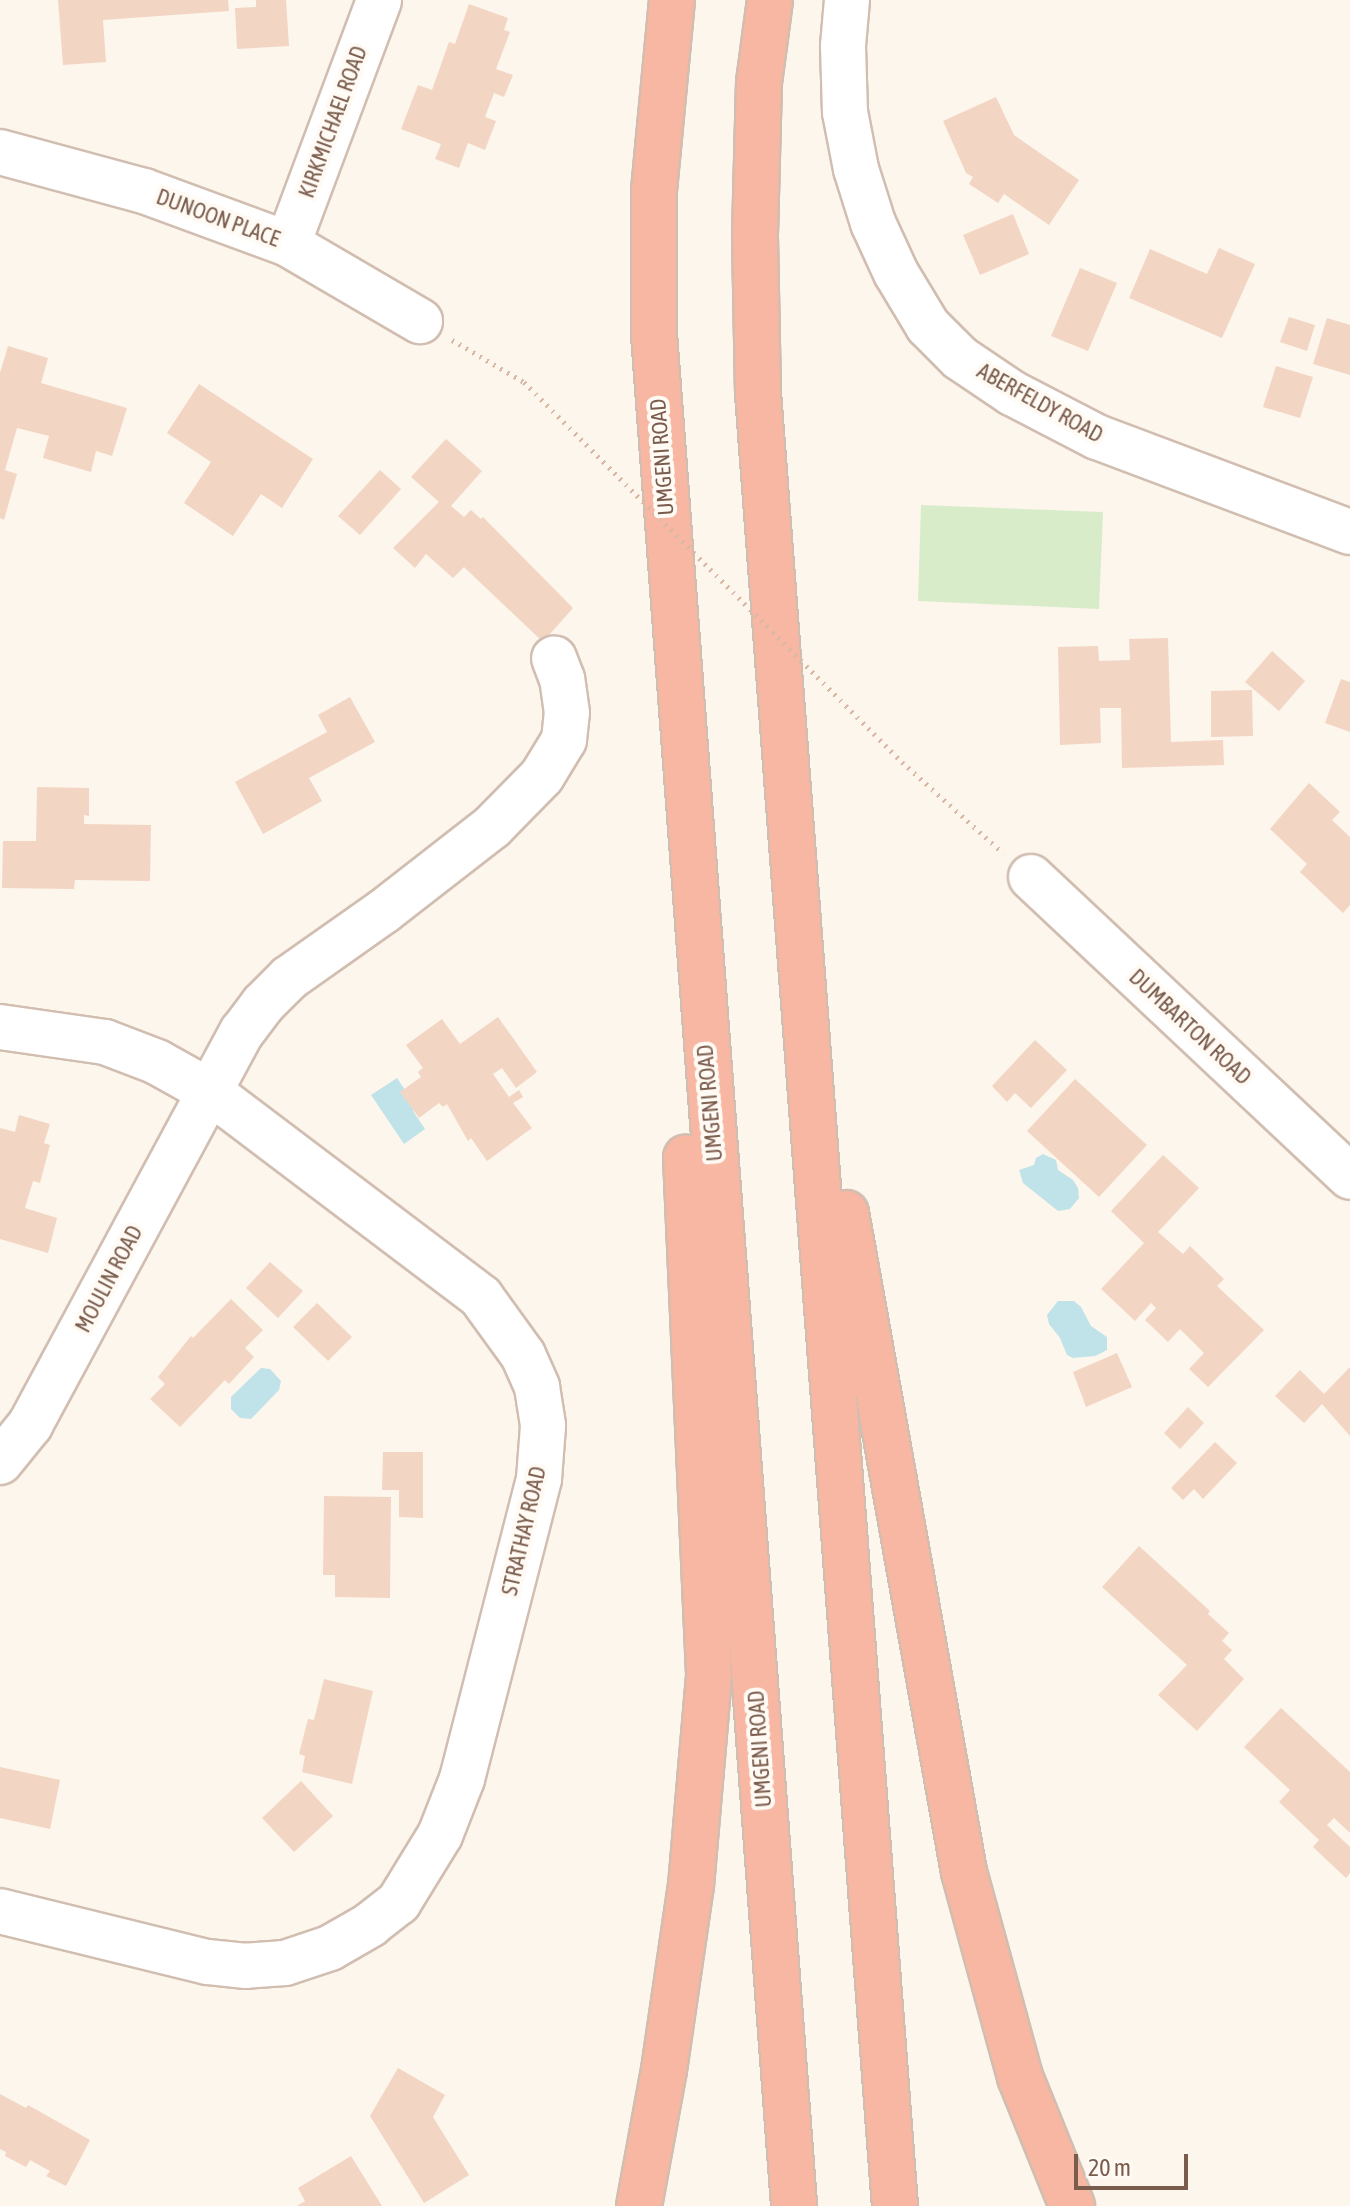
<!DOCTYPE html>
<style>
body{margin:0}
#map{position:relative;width:1350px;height:2206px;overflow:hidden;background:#fdf6ec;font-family:"Asap Condensed",sans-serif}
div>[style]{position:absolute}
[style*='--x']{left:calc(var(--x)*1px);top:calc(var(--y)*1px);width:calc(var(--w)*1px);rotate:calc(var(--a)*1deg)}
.green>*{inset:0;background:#d8ecc9}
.water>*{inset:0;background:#bfe3e8}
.building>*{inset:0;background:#f3d5c3}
.path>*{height:5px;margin-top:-2.5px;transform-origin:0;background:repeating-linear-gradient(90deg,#d9b8a5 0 2px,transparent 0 8px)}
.roads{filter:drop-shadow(2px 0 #d1beb0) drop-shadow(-2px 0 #d1beb0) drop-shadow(0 2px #d1beb0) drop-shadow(0 -2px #d1beb0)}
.minor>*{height:44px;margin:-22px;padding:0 22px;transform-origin:22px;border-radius:22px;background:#fff}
.motorway>*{height:44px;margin:-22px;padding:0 22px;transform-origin:22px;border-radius:22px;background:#f7b7a3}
.path-bridge>*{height:5px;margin-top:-2.5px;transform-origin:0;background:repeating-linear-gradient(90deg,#d9b8a5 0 2px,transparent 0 8px)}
span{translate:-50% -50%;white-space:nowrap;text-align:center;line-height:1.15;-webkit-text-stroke:8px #fffaf3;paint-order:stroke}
.street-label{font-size:22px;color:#7a5c4d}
.scale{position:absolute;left:1074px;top:2154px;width:114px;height:36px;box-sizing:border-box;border:4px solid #7a5c4d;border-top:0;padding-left:10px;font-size:24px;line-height:28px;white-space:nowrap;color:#7a5c4d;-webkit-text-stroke:6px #fffaf3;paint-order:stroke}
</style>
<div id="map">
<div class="green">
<div style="clip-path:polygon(921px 505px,1103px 512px,1099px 609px,918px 601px)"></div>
</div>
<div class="water">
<div style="clip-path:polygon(397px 1078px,417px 1108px,413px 1111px,425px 1129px,404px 1144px,371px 1095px)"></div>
<div style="clip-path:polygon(1043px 1154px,1056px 1160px,1058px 1170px,1073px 1180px,1078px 1188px,1079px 1198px,1070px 1209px,1058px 1211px,1023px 1183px,1019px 1170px,1034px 1165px,1036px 1158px)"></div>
<div style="clip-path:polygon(1058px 1301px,1074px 1301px,1081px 1307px,1091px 1326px,1107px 1337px,1107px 1350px,1095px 1356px,1073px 1358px,1067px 1355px,1060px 1338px,1049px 1324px,1047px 1315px)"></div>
<div style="clip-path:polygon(261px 1368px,270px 1369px,281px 1381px,279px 1390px,251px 1419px,240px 1418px,231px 1409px,231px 1397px)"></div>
</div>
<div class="building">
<div style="clip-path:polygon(58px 0,228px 0,229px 11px,103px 20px,106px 62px,63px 65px)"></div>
<div style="clip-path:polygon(256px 0,286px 0,289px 46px,237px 49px,235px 8px,256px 7px)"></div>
<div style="clip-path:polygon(469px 4px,508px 18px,504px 30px,510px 32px,496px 69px,513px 75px,504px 97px,494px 93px,485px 117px,496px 121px,485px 150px,468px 143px,459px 168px,435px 159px,441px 144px,401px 129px,418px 85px,432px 90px,449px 42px,455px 44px)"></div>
<div style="clip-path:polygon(996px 97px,1014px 135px,1079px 180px,1049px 225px,1004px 194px,998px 203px,969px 184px,973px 177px,966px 173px,943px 121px)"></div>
<div style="clip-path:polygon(1013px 214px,1029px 254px,980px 275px,963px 235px)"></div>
<div style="clip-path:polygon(1219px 248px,1255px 264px,1222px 338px,1129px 298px,1150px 249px,1207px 274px)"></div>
<div style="clip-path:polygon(1080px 268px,1117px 283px,1088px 351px,1051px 336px)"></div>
<div style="clip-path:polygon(1289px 317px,1315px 325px,1307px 351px,1280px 342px)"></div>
<div style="clip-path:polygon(1327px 318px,1350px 325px,1350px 375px,1313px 364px)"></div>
<div style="clip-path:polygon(8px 346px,48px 358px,41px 383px,127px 408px,112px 456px,96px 451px,91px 472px,43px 458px,49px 436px,17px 428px,5px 470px,17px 474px,4px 520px,0 518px,0 373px)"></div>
<div style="clip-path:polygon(1276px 366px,1313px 377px,1300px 418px,1263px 407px)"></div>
<div style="clip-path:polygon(199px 384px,313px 459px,282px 508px,261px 494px,233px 536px,184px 503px,211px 462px,167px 433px)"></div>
<div style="clip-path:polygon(446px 439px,482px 471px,451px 506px,464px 517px,471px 510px,481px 519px,483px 517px,573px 608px,543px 642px,464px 567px,453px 578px,426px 554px,415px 568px,393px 548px,439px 502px,411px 477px)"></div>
<div style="clip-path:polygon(380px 470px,401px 489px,360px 535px,338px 516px)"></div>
<div style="clip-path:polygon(1168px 638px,1171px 742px,1223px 740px,1224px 765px,1122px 768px,1121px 708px,1100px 708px,1101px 743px,1060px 745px,1058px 647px,1098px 646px,1099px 661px,1130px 660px,1129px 639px)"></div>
<div style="clip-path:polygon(1272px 651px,1305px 681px,1279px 711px,1245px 682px)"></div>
<div style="clip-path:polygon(1341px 679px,1350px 682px,1350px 732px,1325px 723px)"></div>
<div style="clip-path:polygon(1252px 690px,1253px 736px,1211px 737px,1211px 691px)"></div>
<div style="clip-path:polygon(350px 697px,375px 742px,309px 778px,322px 801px,263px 834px,235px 782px,327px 732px,318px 715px)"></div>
<div style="clip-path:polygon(1309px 783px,1340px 812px,1332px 820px,1350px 837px,1350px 905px,1343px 913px,1300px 872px,1307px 864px,1270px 829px)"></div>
<div style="clip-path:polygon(37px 787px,89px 788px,89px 816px,84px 815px,84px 824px,151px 825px,150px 881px,75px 880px,74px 889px,2px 888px,3px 841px,36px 841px)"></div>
<div style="clip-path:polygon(498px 1017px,537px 1072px,516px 1088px,502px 1068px,493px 1074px,509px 1097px,519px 1090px,523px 1097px,513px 1103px,532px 1128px,487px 1161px,471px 1138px,468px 1141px,447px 1104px,443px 1107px,439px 1103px,419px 1118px,400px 1092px,421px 1077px,418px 1072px,423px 1068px,406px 1045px,442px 1019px,460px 1044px)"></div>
<div style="clip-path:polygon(1035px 1040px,1067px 1070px,1031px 1108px,1015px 1093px,1007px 1102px,992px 1086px)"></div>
<div style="clip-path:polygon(1075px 1079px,1147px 1145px,1099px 1197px,1027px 1131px)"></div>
<div style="clip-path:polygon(19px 1115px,50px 1124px,44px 1143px,50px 1145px,40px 1183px,33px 1181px,25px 1208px,57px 1218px,48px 1253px,0 1239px,0 1128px,15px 1132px)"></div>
<div style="clip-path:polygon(1163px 1155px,1199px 1188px,1158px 1232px,1183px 1254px,1190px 1246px,1224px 1279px,1217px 1286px,1264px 1330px,1208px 1387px,1189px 1369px,1204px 1353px,1180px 1329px,1168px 1342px,1145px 1320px,1156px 1308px,1151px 1303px,1135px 1321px,1101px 1289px,1144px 1243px,1111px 1211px)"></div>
<div style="clip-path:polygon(270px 1262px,303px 1291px,278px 1318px,246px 1288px)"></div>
<div style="clip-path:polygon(231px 1299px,263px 1330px,245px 1348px,254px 1357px,229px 1384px,225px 1380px,180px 1427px,150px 1399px,165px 1384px,158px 1377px,191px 1336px,193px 1338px)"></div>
<div style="clip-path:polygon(317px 1303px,352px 1337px,328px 1361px,293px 1327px)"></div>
<div style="clip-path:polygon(1117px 1353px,1132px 1387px,1086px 1407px,1073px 1372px)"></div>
<div style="clip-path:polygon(1350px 1367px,1350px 1436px,1322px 1404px,1304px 1423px,1275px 1396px,1300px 1370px,1324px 1394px)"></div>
<div style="clip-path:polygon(1188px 1407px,1204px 1423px,1180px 1449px,1164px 1433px)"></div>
<div style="clip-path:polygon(1215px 1442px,1237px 1463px,1203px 1499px,1194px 1489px,1183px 1500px,1171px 1488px)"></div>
<div style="clip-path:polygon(383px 1452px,423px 1452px,423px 1518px,399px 1517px,399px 1490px,382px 1490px)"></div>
<div style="clip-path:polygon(324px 1496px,391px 1497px,390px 1598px,335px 1597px,335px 1575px,323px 1575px)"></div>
<div style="clip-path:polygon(1139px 1546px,1210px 1611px,1208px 1614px,1229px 1633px,1222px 1641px,1232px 1650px,1224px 1659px,1244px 1679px,1197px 1731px,1158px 1695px,1187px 1665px,1102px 1587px)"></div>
<div style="clip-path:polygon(324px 1679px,373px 1691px,352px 1784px,302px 1772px,305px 1756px,299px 1754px,308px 1719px,314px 1720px)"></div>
<div style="clip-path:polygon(1281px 1708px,1350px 1772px,1350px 1833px,1334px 1818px,1327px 1825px,1350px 1847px,1350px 1873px,1346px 1878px,1313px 1847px,1319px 1840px,1279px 1802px,1290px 1790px,1244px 1747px)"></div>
<div style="clip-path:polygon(0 1767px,60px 1780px,50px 1829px,0 1818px)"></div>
<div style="clip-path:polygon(301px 1781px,333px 1816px,294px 1852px,262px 1818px)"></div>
<div style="clip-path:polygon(398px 2068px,445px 2095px,433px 2117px,469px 2175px,424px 2203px,370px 2116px)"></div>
<div style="clip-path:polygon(0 2094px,26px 2108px,28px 2105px,90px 2140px,66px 2186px,46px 2176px,50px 2171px,30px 2160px,26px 2167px,5px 2156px,6px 2152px,0 2149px)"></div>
<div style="clip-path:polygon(351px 2156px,382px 2206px,297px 2206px,305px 2201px,298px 2188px)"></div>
</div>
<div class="path">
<div style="--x:452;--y:340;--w:83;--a:30.3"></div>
<div style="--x:902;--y:762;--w:136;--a:42"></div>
</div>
<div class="roads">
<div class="minor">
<div style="--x:847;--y:0;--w:46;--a:95"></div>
<div style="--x:843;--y:46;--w:66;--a:88.3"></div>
<div style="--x:845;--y:112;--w:58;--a:79.1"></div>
<div style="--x:856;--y:169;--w:57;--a:72.5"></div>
<div style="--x:873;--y:223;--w:55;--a:65.3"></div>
<div style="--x:896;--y:273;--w:62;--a:58.9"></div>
<div style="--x:928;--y:326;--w:45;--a:45"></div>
<div style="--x:960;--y:358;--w:63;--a:33.9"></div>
<div style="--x:1012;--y:393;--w:96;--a:27.4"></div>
<div style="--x:1097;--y:437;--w:270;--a:20.6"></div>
<div style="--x:0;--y:152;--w:149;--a:15.2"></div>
<div style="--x:144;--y:191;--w:153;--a:20.2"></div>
<div style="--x:288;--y:244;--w:153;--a:30.3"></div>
<div style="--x:288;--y:244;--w:260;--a:-69.5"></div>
<div style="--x:1031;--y:877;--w:438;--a:43.2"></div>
<div style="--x:0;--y:1027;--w:106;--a:8.1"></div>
<div style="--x:105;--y:1042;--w:56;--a:21"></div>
<div style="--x:157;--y:1062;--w:60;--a:29.1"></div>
<div style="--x:209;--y:1091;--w:341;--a:37.1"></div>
<div style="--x:481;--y:1297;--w:72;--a:54.1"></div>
<div style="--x:523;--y:1355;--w:35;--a:66"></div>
<div style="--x:537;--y:1387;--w:39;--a:81"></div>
<div style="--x:543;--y:1426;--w:53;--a:94.3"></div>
<div style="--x:539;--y:1479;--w:310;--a:104.4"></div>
<div style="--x:462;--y:1779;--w:60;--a:111.4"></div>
<div style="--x:440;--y:1835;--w:79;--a:121.5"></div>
<div style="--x:399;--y:1902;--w:37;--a:142"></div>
<div style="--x:370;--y:1925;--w:46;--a:150.1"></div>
<div style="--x:330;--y:1948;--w:47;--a:161.6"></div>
<div style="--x:285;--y:1963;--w:39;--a:176"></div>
<div style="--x:246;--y:1966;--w:39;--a:-174"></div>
<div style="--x:207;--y:1962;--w:213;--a:-166.2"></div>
<div style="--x:0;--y:1462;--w:48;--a:-51"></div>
<div style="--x:30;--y:1425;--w:447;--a:-61.7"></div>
<div style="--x:242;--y:1032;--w:35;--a:-53"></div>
<div style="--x:263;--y:1004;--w:37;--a:-45"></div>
<div style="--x:289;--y:978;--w:116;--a:-35.2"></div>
<div style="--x:384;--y:911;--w:137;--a:-37.9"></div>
<div style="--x:492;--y:827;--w:71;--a:-45.6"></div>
<div style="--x:542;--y:776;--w:42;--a:-58.6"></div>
<div style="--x:564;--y:740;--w:27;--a:-84"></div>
<div style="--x:567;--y:713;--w:34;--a:-98"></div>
<div style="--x:562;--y:679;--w:22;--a:-111"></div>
</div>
<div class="motorway">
<div style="--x:672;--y:0;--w:192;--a:95.4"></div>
<div style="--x:654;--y:191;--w:143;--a:90"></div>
<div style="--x:654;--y:334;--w:1877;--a:85.72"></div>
<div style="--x:770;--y:0;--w:83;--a:97.6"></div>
<div style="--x:759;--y:82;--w:155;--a:91.5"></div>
<div style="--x:755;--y:237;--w:156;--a:88.9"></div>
<div style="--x:758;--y:393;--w:1818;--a:85.68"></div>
<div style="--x:846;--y:1213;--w:669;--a:79.85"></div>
<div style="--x:964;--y:1872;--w:213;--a:74.7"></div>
<div style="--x:1020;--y:2077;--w:139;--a:68"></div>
<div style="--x:639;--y:2206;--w:138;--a:-79.6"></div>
<div style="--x:664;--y:2070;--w:186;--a:-81.7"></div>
<div style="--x:691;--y:1886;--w:213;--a:-85.1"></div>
<div style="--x:709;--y:1674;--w:517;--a:-92.55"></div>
</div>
</div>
<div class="path-bridge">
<div style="--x:524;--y:382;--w:536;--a:45.15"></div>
</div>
<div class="street-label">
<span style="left:333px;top:122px;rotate:-70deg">KIRKMICHAEL ROAD</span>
<span style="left:218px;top:218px;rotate:20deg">DUNOON PLACE</span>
<span style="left:1040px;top:403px;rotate:29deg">ABERFELDY ROAD</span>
<span style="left:662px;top:457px;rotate:-94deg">UMGENI ROAD</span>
<span style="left:1190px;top:1027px;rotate:43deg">DUMBARTON ROAD</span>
<span style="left:710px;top:1103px;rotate:-95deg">UMGENI ROAD</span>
<span style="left:109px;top:1279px;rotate:-62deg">MOULIN ROAD</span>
<span style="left:524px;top:1531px;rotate:-77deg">STRATHAY ROAD</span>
<span style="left:760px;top:1749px;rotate:-94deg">UMGENI ROAD</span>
</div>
<div class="scale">20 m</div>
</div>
